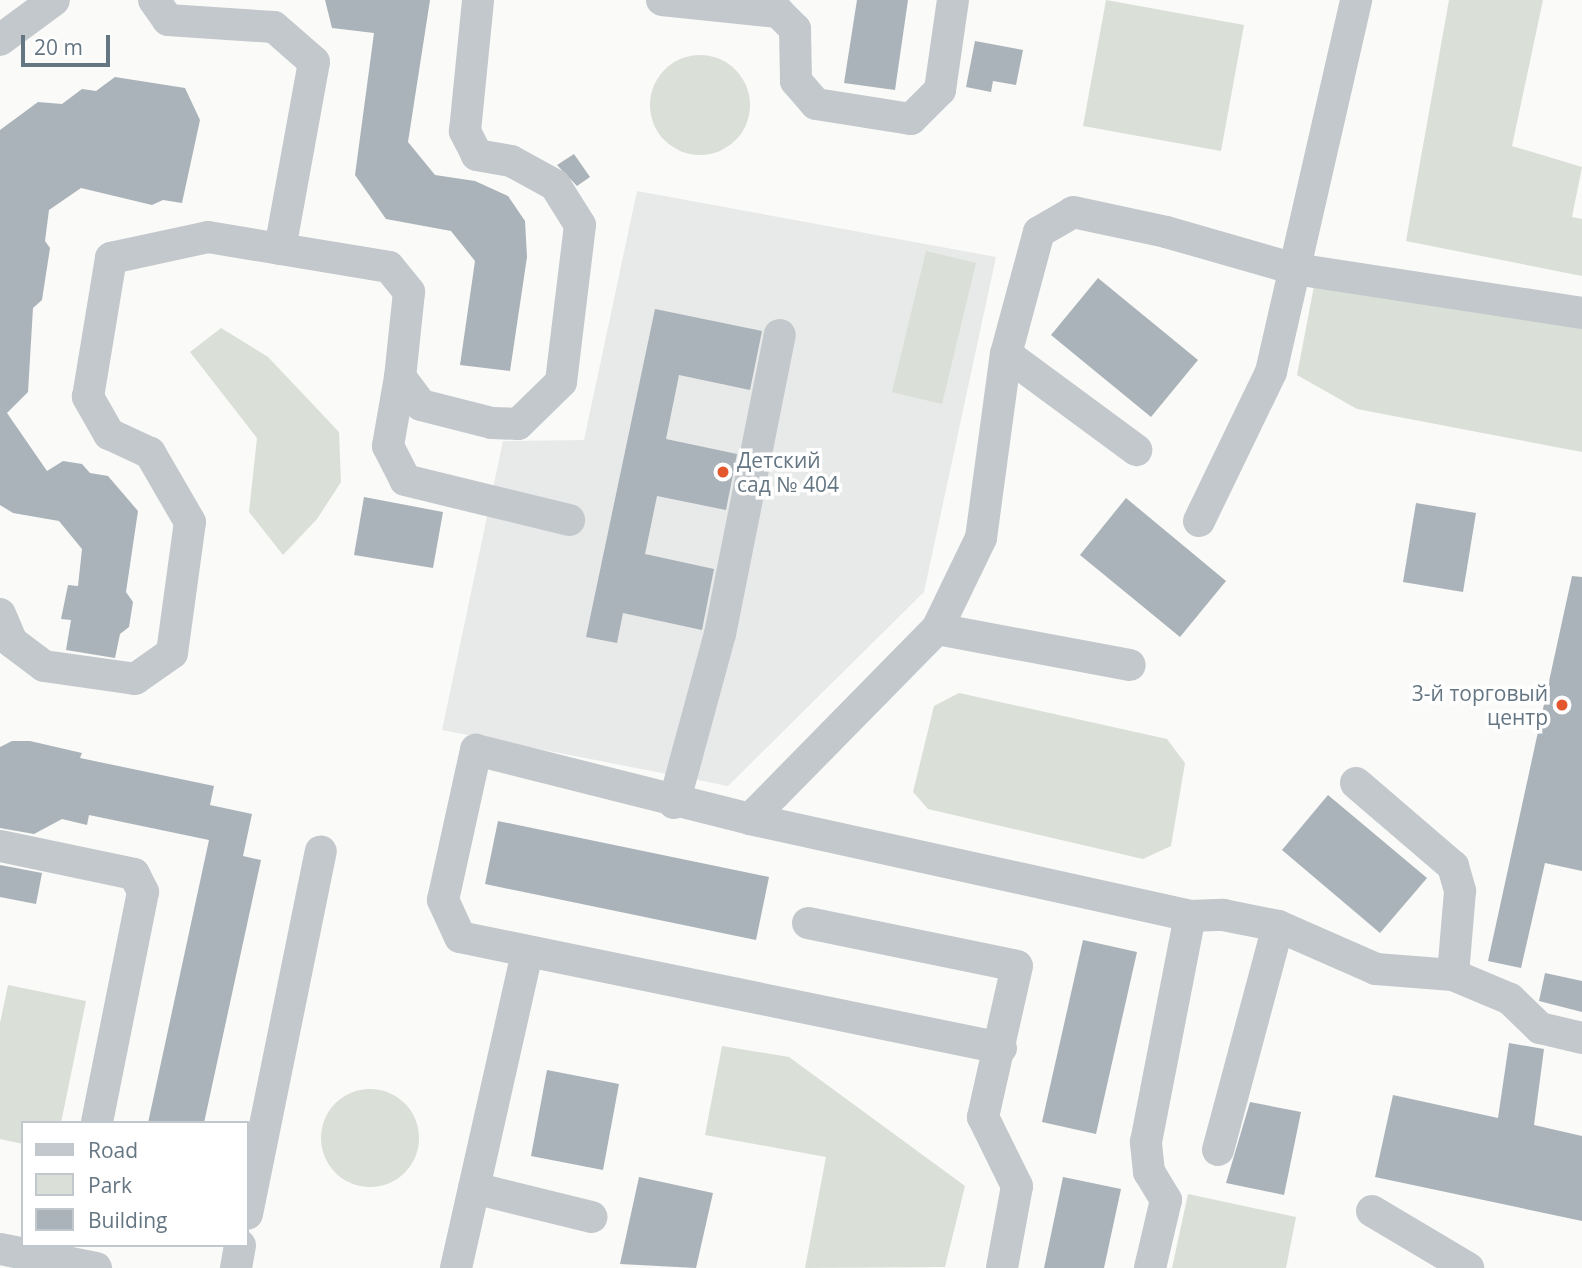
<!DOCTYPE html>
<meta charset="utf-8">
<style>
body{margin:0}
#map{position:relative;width:1582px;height:1268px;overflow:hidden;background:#fafaf8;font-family:"Open Sans",sans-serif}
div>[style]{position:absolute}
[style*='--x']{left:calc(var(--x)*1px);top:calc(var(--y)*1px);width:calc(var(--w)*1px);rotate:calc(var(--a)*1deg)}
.built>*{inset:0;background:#e8e9e9}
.green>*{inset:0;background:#dadfd7}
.round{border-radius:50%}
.building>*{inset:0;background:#aab3b9}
.minor>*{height:32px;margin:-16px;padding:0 16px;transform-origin:16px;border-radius:16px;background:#c3c8cc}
.dots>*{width:19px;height:19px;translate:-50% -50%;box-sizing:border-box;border:4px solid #fff;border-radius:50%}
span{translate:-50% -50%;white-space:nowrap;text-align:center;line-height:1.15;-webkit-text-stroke:7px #fff;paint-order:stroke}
.poi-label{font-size:21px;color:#657683}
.left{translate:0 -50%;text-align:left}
.right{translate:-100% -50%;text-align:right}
.legend{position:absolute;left:21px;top:1121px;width:228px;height:126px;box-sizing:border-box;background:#fff;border:2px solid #c1c8cd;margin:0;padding:9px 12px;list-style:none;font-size:21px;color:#657683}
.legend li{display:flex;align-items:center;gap:14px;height:35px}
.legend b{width:35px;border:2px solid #c1c8cd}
.scale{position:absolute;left:21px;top:35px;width:89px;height:32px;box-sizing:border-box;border:4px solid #657683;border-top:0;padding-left:9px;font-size:21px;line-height:24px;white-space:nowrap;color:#657683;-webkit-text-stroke:5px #fff;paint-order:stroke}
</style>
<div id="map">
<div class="built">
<div style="clip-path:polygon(637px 191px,996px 257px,924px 592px,728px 786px,442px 730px,503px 441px,584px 440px)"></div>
</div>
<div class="green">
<div style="clip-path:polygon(1106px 0,1244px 25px,1221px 151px,1083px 126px)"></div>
<div style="clip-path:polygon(1449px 0,1543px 0,1512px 146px,1582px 167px,1572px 217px,1582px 219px,1582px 276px,1406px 241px)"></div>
<div class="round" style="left:650px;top:55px;width:100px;height:100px"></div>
<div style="clip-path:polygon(926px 251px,976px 263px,942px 404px,892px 392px)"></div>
<div style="clip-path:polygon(1315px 281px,1582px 325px,1582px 452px,1357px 409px,1297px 375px)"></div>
<div style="clip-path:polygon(221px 328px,268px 357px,339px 432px,341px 482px,317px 519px,283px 555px,249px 512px,257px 438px,190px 352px)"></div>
<div style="clip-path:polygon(959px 693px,1167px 739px,1185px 763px,1171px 846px,1143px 859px,928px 809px,913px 792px,934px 706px)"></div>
<div style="clip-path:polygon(8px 985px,86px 1001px,61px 1123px,23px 1123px,23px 1144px,0 1139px,0 1023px)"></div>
<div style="clip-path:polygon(722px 1046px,789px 1057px,965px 1186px,945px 1267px,805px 1268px,826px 1157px,705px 1135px)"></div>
<div class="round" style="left:321px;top:1089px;width:98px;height:98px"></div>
<div style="clip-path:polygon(1188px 1194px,1296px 1217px,1286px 1268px,1172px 1268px)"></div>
</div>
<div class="building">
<div style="clip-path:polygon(325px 0,430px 0,408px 142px,435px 175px,475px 181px,508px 196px,525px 221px,527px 257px,510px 371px,460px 365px,475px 261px,451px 231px,386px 219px,355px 175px,374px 33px,332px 28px)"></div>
<div style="clip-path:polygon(857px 0,908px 0,895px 90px,844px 83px)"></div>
<div style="clip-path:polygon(975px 41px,1023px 50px,1016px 85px,993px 81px,991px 92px,966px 87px)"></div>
<div style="clip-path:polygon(115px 77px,185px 88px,200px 120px,182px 203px,163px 200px,152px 205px,81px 188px,49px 210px,45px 241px,50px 248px,42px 300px,33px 308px,28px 392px,7px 413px,47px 471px,63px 461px,82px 464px,90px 473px,108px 476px,138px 511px,126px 592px,133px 602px,129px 627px,120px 634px,115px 658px,66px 650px,71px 620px,61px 619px,68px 585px,78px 586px,82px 549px,59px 521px,13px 513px,0 505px,0 130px,38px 102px,62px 104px,82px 89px,96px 91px)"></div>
<div style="clip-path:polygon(574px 154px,590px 177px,577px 186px,557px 165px)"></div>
<div style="clip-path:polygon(1098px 278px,1198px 360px,1151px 417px,1051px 335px)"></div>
<div style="clip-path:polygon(655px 309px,762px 331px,750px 390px,679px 375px,666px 439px,737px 454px,726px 510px,657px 496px,645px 554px,714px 569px,702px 630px,623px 613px,617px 643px,586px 637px)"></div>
<div style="clip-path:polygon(364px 497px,443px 512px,433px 568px,354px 555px)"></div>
<div style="clip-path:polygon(1126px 498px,1226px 581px,1180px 637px,1080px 555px)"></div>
<div style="clip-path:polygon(1416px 503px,1476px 513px,1463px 592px,1403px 582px)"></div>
<div style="clip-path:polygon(1572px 576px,1582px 577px,1582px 871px,1545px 863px,1521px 968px,1488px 961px)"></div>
<div style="clip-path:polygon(12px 741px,30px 741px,82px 753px,80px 758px,214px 786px,210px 805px,252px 814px,243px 856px,261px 860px,204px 1123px,148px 1123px,209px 840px,89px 815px,87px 825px,62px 819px,34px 834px,0 828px,0 747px)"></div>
<div style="clip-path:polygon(1328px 795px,1427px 878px,1380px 933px,1282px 850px)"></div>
<div style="clip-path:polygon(498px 821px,769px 877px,756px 940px,485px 884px)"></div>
<div style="clip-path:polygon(0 865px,42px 873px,36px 904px,0 897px)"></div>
<div style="clip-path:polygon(1083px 940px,1137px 952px,1096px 1134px,1042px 1122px)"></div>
<div style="clip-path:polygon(1545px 973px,1582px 981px,1582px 1012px,1539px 1001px)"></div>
<div style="clip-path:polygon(1509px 1043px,1544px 1049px,1534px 1125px,1582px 1136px,1582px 1221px,1375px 1177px,1393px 1095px,1498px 1118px)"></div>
<div style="clip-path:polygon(547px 1070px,619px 1084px,603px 1170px,531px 1156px)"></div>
<div style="clip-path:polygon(1250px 1102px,1301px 1112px,1284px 1195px,1226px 1183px)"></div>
<div style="clip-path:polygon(639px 1177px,713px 1193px,696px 1268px,620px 1264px)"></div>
<div style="clip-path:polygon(1063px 1177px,1121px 1189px,1104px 1268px,1044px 1268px)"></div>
</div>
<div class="minor">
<div style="--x:154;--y:0;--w:24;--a:55"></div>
<div style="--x:168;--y:20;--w:106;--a:3.8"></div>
<div style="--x:274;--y:27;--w:53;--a:41.2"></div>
<div style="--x:314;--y:62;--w:190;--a:100.3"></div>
<div style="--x:662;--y:0;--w:117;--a:5.9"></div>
<div style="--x:778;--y:12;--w:24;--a:45"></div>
<div style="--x:795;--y:29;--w:52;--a:88.9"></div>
<div style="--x:796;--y:81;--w:30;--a:49"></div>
<div style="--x:816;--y:104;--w:96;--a:9"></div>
<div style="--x:911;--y:119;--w:41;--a:-45"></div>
<div style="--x:940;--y:90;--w:91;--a:-81.8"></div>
<div style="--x:0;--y:40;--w:67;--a:-36.5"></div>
<div style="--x:1006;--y:354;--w:162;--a:36.4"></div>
<div style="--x:400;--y:377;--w:70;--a:99.9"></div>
<div style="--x:388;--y:446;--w:38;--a:63"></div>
<div style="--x:405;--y:480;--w:169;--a:13.7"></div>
<div style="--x:1199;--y:521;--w:165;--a:-64.2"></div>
<div style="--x:1271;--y:372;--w:382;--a:-77.1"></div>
<div style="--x:0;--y:614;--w:30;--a:67"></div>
<div style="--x:12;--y:642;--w:40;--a:37"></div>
<div style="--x:44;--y:666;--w:92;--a:8.1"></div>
<div style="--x:135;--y:679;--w:45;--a:-35.1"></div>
<div style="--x:172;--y:653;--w:132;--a:-82.2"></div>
<div style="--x:190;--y:522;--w:80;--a:-120.1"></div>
<div style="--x:150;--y:453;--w:45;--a:-155.1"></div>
<div style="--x:109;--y:434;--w:43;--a:-119.6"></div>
<div style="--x:88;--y:397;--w:141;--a:-80.6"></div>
<div style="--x:111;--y:258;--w:99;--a:-12.2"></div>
<div style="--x:208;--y:237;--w:183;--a:9.4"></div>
<div style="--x:389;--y:267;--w:32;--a:51"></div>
<div style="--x:409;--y:292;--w:85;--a:96"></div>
<div style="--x:400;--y:377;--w:35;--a:53"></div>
<div style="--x:421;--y:405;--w:73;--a:14.2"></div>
<div style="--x:492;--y:423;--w:26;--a:2"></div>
<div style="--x:518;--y:424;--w:60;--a:-44.3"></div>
<div style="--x:561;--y:382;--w:158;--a:-83.1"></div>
<div style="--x:580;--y:225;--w:47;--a:-122"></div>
<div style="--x:555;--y:185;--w:50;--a:-151.4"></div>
<div style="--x:511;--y:161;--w:35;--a:-170"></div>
<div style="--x:477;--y:155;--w:27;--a:-117"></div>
<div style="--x:465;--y:131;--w:132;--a:-84.3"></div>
<div style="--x:937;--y:629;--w:196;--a:10.6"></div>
<div style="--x:1356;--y:783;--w:128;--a:40.6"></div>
<div style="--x:1453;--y:866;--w:26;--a:74"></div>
<div style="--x:1460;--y:891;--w:84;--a:94.8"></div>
<div style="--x:674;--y:803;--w:175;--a:-74.8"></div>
<div style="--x:720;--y:634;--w:305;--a:-78.7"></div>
<div style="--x:750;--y:819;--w:267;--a:-45.5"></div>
<div style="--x:937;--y:629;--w:101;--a:-64.2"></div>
<div style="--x:981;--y:538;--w:186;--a:-82.3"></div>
<div style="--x:1006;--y:354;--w:126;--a:-74.9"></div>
<div style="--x:1039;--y:232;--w:39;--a:-30"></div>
<div style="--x:1073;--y:212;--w:95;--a:12.1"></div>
<div style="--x:1166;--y:232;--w:134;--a:16"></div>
<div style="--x:1295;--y:269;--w:290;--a:8.7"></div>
<div style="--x:0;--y:846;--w:137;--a:11.8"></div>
<div style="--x:134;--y:874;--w:20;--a:63"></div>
<div style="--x:143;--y:892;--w:236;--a:101.3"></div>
<div style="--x:808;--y:923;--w:213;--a:11.6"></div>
<div style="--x:1017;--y:966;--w:155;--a:102.7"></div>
<div style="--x:983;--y:1117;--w:77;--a:63.8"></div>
<div style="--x:1017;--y:1186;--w:83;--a:100.4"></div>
<div style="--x:1001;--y:1048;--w:552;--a:-168.41"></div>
<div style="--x:460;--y:937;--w:41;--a:-114.7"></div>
<div style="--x:443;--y:900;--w:154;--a:-77.6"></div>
<div style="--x:476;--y:750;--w:283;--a:14.1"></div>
<div style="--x:750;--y:819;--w:451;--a:12.4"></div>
<div style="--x:1190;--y:916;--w:33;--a:-2"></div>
<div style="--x:1223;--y:915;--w:56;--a:11.3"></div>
<div style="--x:1278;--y:926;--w:107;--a:23.7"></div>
<div style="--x:1376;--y:969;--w:77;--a:4.5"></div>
<div style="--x:1453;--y:975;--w:62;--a:22.8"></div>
<div style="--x:1510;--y:999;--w:42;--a:44"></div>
<div style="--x:1540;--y:1028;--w:43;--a:13.4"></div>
<div style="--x:1218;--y:1150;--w:232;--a:-75"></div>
<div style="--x:474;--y:1188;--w:121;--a:13.9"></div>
<div style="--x:1372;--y:1211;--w:112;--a:30.7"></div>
<div style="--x:247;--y:1214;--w:370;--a:-78.5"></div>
<div style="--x:0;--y:1249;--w:98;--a:11.2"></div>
<div style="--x:236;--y:1268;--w:23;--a:-80"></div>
<div style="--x:456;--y:1268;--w:322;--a:-77.3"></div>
<div style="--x:1150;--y:1268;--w:70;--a:-76.8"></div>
<div style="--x:1166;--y:1200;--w:33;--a:-121"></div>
<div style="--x:1149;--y:1172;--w:30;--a:-96"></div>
<div style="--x:1146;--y:1142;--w:230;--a:-79"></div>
</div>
<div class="dots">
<div style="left:723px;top:472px;background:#e4572e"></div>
<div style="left:1562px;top:705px;background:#e4572e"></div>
</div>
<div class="poi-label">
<span class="left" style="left:737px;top:472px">Детский<br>сад № 404</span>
<span class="right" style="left:1548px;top:705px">3-й торговый<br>центр</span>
</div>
<ul class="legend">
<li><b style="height:9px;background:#c3c8cc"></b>Road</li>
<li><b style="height:19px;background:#dadfd7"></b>Park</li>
<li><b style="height:19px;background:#aab3b9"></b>Building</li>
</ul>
<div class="scale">20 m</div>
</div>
